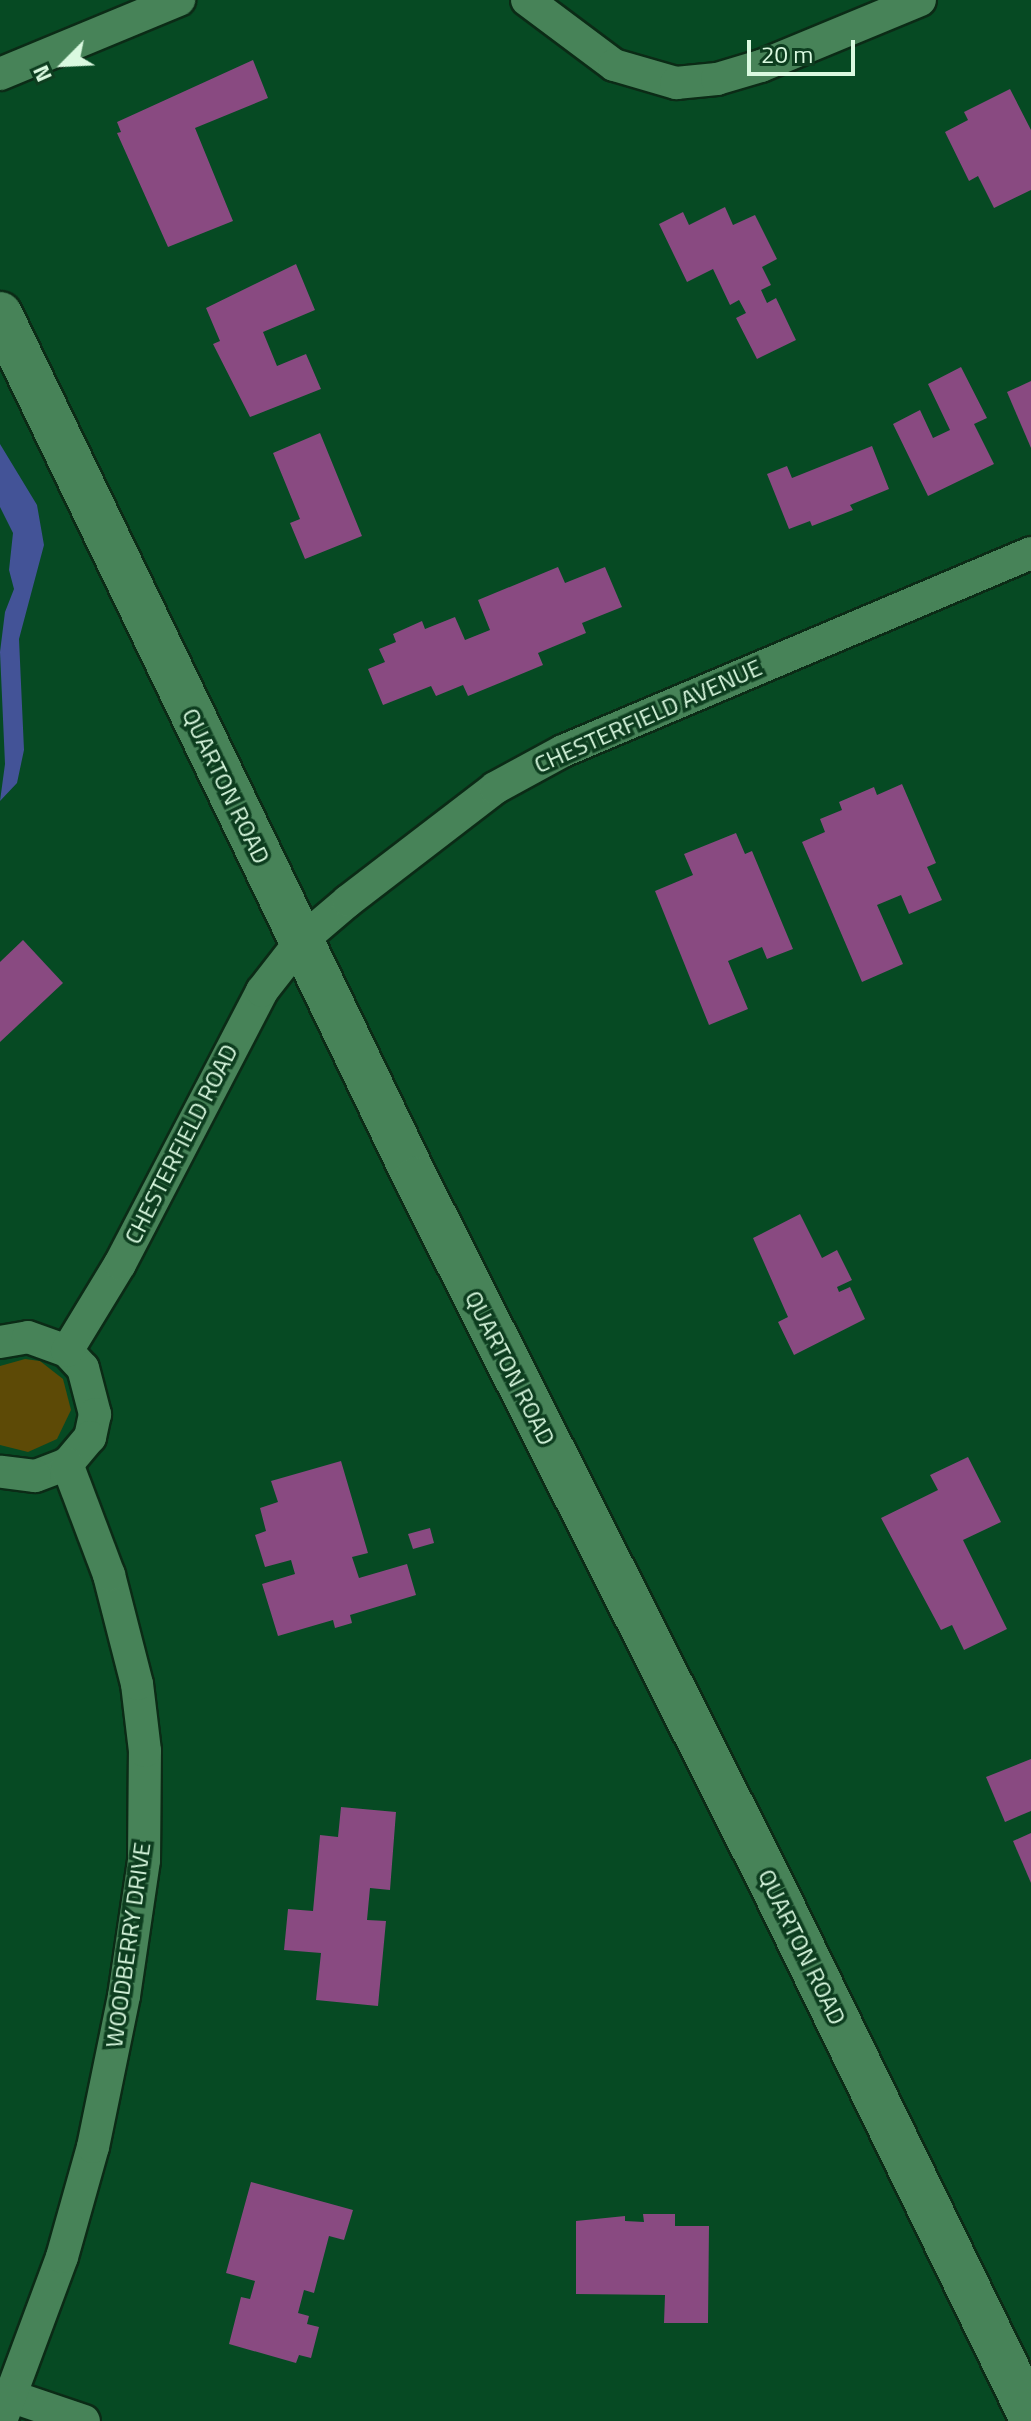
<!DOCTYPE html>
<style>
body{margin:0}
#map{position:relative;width:1031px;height:2421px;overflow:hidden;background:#064a23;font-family:"Titillium Web",sans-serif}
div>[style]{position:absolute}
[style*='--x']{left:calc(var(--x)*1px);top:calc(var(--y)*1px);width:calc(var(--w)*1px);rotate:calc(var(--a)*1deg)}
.green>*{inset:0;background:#5d4a06}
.water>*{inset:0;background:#435397}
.building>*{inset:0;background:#894a81}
.roads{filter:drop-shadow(2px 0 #0b2b16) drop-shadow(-2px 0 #0b2b16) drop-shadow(0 2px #0b2b16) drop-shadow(0 -2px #0b2b16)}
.street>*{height:32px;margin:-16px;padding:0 16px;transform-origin:16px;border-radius:16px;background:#478358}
.secondary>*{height:44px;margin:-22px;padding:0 22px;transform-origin:22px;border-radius:22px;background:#478358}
span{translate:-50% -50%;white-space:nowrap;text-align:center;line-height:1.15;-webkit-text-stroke:7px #0d3d1f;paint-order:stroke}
.street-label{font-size:24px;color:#daf9e0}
.north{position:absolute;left:24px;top:24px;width:80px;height:80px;-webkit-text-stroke:6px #0d3d1f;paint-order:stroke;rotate:246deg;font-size:22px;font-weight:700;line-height:32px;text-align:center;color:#daf9e0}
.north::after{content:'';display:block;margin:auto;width:28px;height:36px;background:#daf9e0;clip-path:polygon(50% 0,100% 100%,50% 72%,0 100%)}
.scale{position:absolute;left:747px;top:40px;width:108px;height:36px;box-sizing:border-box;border:4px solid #daf9e0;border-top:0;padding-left:10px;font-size:24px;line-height:28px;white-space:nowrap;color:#daf9e0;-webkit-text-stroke:6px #0d3d1f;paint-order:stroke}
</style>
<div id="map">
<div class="green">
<div style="clip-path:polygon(25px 1359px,40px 1361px,63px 1379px,71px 1410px,57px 1439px,28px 1452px,0 1445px,0 1366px)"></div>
</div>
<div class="water">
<div style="clip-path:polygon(0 444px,37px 505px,44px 545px,19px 639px,24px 750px,17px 783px,0 801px,5px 764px,0 652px,5px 612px,14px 589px,9px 570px,13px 533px,0 507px)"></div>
</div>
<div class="building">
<div style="clip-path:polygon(253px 60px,268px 98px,195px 128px,233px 221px,168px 247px,117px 133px,121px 132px,117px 122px)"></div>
<div style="clip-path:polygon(1010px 89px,1031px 130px,1031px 190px,994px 208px,978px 176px,969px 181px,945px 132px,968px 120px,964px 112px)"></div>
<div style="clip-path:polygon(725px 207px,733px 225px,755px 215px,777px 259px,762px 267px,771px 285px,761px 290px,767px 303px,776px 298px,796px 340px,757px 359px,736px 318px,746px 313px,739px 300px,730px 305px,713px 269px,687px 282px,659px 224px,683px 212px,689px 225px)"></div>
<div style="clip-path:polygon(296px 264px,315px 310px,263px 332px,277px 366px,306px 354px,321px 389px,250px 417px,213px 344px,220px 341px,206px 308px)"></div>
<div style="clip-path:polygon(961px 367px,987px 418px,974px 424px,994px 464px,928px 496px,893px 424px,920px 410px,933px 438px,950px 430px,928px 384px)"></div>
<div style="clip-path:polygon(1031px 381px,1031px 448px,1007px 392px)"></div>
<div style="clip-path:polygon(320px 433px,362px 536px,305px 559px,290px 523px,300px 519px,273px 453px)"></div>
<div style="clip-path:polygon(872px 446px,889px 489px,850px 505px,853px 510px,812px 526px,810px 521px,789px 529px,767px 474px,787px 466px,792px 478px)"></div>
<div style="clip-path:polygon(558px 567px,565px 583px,605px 567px,622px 607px,582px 623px,586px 633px,538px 653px,543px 665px,468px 696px,463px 685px,436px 696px,431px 686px,383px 705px,368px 669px,385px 662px,379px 649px,396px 642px,393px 634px,422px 621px,425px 629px,455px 617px,465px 640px,490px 630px,478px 600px)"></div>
<div style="clip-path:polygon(902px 784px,936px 863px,927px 867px,942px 900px,909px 914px,901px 895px,877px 905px,903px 964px,862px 982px,802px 842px,825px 832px,820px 819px,842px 810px,839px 802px,874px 787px,877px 795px)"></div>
<div style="clip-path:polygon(736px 833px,745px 854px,752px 851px,793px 949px,767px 959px,762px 947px,728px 961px,748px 1009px,709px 1025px,655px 891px,693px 875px,684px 854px)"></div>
<div style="clip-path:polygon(23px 940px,63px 983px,0 1042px,0 962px)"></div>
<div style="clip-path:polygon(800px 1214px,822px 1258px,837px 1250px,852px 1280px,837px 1287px,839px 1292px,850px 1287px,865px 1319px,794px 1355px,778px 1322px,788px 1317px,753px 1238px)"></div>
<div style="clip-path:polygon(968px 1457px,1001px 1522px,963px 1540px,1007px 1629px,964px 1650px,952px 1625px,941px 1630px,881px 1518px,938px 1490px,930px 1475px)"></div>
<div style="clip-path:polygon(341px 1461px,368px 1553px,352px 1557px,359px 1578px,407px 1564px,416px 1595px,350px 1615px,352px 1623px,335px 1628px,333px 1620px,278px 1636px,262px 1584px,295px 1574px,291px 1560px,265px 1567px,255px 1535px,266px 1531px,260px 1508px,278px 1502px,271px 1481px)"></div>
<div style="clip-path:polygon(430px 1528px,434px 1543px,413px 1549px,408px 1534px)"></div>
<div style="clip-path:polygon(1031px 1759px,1031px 1811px,1005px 1822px,986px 1777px)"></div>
<div style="clip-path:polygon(341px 1807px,396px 1812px,390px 1890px,370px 1888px,367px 1920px,386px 1921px,378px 2006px,316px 2000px,321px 1953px,284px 1950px,288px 1909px,313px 1911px,320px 1835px,338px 1837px)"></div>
<div style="clip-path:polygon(1031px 1833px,1031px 1883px,1013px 1841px)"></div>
<div style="clip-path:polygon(251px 2182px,353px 2210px,344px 2240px,329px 2236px,314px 2293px,304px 2290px,298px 2313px,309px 2316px,307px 2324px,319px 2327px,311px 2358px,299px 2355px,296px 2363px,229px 2344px,241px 2297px,250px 2299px,255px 2281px,226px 2273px)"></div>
<div style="clip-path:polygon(643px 2214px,675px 2214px,675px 2226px,709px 2226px,708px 2323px,664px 2323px,665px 2295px,576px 2294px,576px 2221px,625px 2216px,625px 2221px,644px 2222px)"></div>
</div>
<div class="roads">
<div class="street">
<div style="--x:527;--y:0;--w:109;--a:36.8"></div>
<div style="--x:614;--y:65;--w:65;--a:16.2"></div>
<div style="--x:676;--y:83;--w:41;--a:-5.6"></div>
<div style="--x:717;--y:79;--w:46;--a:-16.5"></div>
<div style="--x:761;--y:66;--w:172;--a:-22.5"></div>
<div style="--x:0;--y:74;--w:194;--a:-22.5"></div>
<div style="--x:0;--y:1342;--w:28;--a:-10"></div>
<div style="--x:28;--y:1337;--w:41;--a:19.7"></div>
<div style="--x:67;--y:1351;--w:23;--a:47"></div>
<div style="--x:83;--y:1368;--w:48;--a:75.4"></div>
<div style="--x:95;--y:1414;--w:24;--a:102"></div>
<div style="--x:90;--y:1437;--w:35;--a:130"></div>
<div style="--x:67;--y:1464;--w:34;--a:159"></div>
<div style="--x:35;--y:1476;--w:35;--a:-173"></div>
<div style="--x:67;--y:1351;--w:102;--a:-58.7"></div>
<div style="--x:120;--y:1264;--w:308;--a:-62.5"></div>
<div style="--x:262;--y:991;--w:63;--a:-52"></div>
<div style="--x:301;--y:941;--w:62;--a:-40.4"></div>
<div style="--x:348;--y:901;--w:185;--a:-37.5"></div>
<div style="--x:495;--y:788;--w:77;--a:-28.6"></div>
<div style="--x:563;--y:751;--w:508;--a:-22.93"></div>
<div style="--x:10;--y:2396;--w:78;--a:18.7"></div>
<div style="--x:1;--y:2421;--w:175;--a:-69.6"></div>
<div style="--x:62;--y:2257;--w:114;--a:-74.3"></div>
<div style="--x:93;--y:2147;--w:154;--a:-78.4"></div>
<div style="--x:124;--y:1996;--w:137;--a:-81.6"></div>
<div style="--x:144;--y:1860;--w:109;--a:-89.5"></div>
<div style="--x:145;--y:1751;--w:67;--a:-96.8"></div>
<div style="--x:137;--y:1684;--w:113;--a:-104.4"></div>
<div style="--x:109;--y:1575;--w:119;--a:-110.7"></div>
</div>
<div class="secondary">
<div style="--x:0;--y:314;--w:960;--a:64.32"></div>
<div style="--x:416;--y:1179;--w:793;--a:63.24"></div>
<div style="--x:773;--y:1887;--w:589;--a:64.04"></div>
</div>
</div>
<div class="street-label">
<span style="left:648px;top:716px;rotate:-24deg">CHESTERFIELD AVENUE</span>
<span style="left:226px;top:786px;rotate:64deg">QUARTON ROAD</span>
<span style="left:181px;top:1144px;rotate:-63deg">CHESTERFIELD ROAD</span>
<span style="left:510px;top:1368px;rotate:63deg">QUARTON ROAD</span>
<span style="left:128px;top:1945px;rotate:-82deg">WOODBERRY DRIVE</span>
<span style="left:802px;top:1947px;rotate:64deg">QUARTON ROAD</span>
</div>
<div class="north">N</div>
<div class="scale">20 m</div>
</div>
